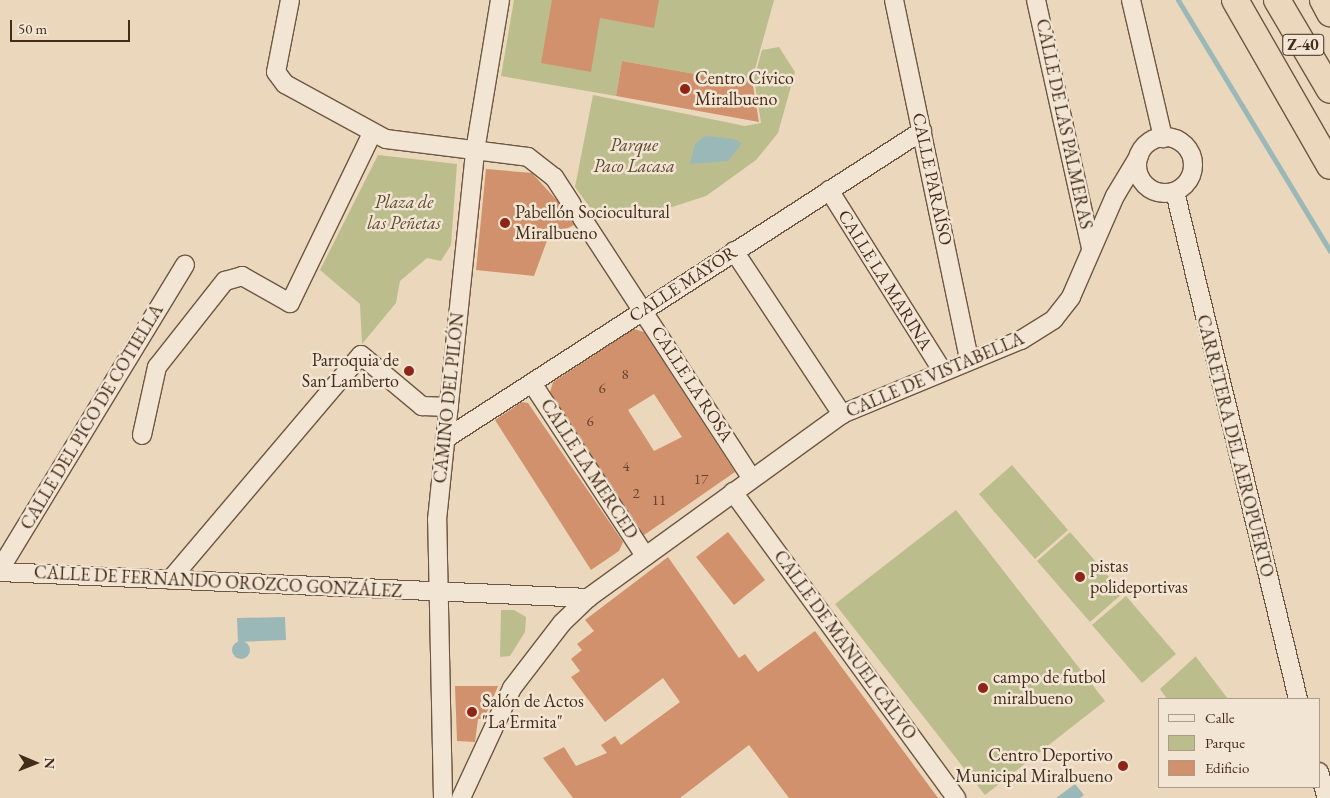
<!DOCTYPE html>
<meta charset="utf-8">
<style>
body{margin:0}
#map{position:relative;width:1330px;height:798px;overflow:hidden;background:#ebd7bb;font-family:"EB Garamond",serif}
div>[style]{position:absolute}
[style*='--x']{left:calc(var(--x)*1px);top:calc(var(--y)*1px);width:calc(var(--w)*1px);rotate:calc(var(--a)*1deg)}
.green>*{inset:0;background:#bcbd8d}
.water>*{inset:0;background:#9bb8b9}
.round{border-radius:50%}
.stream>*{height:5px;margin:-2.5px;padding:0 2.5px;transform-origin:2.5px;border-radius:2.5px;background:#9bb8b9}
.building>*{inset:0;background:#d1916c}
.roads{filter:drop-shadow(1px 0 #6d5742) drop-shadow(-1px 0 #6d5742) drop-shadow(0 1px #6d5742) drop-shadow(0 -1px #6d5742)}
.minor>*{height:18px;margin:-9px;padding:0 9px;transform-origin:9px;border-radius:9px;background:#f2e5d3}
.minor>.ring{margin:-9px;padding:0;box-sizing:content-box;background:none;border:18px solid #f2e5d3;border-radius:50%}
.highway>*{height:26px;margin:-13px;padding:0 13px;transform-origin:13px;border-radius:13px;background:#ebd7bb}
.dots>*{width:14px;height:14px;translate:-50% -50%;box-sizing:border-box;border:2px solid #f2e5d3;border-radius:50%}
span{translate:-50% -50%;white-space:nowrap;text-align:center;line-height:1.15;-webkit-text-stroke:5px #f2e5d3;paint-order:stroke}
.number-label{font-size:15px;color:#66452e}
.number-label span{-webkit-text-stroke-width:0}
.shield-label span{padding:1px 4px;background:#f2e5d3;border:1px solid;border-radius:4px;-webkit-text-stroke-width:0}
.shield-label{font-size:16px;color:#432c19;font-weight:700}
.poi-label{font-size:18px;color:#432c19}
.left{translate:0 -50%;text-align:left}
.right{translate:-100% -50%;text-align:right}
.street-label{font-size:18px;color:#432c19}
.park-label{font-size:18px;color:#5b4930;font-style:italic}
.legend{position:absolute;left:1158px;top:698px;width:162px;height:90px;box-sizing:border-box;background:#f2e5d3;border:1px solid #ac9b89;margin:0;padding:6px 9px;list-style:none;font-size:15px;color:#432c19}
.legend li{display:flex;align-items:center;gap:10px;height:25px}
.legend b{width:25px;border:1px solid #ac9b89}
.north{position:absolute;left:10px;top:738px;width:50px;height:50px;-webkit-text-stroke:4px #f2e5d3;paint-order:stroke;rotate:91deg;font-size:14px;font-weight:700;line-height:20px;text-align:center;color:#432c19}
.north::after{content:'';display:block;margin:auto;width:18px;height:22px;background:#432c19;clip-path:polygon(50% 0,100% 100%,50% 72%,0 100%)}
.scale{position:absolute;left:10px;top:20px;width:120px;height:22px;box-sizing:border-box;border:2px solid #432c19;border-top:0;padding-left:6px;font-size:15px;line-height:18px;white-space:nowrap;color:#432c19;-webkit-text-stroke:4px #f2e5d3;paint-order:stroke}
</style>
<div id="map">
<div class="green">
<div style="clip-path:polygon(514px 0,774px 0,752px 80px,740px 82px,622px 61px,616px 96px,501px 76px)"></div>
<div style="clip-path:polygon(779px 47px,795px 72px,778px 133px,756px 160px,706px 196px,672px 207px,594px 213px,575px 187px,593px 95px,745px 126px,761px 123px,754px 79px,762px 50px)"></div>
<div style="clip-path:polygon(378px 155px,457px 164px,451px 245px,441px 261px,427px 258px,400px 281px,396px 303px,362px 344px,360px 304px,320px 270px)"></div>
<div style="clip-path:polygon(1012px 465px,1068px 530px,1035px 559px,979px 494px)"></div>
<div style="clip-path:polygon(956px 510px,1105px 701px,985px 795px,835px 604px)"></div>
<div style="clip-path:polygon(1070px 532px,1123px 593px,1090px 622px,1037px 561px)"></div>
<div style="clip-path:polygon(1126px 596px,1176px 654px,1142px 683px,1092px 625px)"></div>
<div style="clip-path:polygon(501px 610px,514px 610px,526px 617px,525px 632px,510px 656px,500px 657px)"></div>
<div style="clip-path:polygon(1196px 656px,1196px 657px,1228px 699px,1167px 699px,1160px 689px)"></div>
</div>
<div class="water">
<div style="clip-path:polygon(705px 136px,734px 139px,742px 143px,728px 161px,690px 164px,695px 144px)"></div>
<div style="clip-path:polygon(285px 617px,286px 640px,238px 642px,237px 618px)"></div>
<div class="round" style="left:232px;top:641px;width:18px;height:18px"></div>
<div style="clip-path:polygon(1075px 784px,1084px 795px,1080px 798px,1056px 798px)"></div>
</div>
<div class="stream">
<div style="--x:1178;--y:0;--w:293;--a:58.8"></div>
</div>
<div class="building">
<div style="clip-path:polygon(552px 0,659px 0,654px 28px,600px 18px,591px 72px,541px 63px)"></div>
<div style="clip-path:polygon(622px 61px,740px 82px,752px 80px,759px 122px,616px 96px)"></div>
<div style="clip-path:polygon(486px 169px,532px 173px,572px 217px,574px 225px,548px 238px,534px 276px,476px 270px)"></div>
<div style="clip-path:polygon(evenodd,634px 329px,644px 332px,735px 472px,644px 535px,550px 392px,553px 382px,634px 329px,654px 394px,682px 437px,654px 451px,628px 410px,654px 394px)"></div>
<div style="clip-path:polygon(522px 402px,528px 403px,623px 542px,619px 551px,591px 570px,495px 420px)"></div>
<div style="clip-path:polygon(728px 532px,765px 580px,734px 605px,696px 557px)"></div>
<div style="clip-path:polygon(668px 557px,739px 658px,745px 654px,758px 672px,815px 631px,938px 798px,789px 798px,749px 745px,680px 798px,573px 798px,543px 758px,564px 747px,576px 766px,607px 753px,601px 745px,615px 736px,621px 745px,680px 702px,663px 678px,605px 722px,571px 677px,580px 671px,571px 659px,582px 650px,577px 644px,594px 631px,585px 620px)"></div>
<div style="clip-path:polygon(455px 686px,498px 686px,484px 719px,478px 719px,475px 742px,457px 741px)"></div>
</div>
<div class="roads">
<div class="minor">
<div style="--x:290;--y:0;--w:73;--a:101"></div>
<div style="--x:276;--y:72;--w:15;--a:53"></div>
<div style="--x:285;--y:84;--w:115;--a:28.6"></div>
<div style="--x:386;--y:139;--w:143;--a:7.2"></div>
<div style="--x:528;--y:157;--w:33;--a:38"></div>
<div style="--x:554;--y:177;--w:33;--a:57"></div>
<div style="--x:894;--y:0;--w:367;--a:78.2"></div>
<div style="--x:1036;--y:0;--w:254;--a:77.5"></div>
<div style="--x:1131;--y:0;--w:142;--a:76.9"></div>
<div class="ring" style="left:1137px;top:137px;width:38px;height:38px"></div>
<div style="--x:829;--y:190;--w:213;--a:57.9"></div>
<div style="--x:1175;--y:192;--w:522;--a:76.36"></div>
<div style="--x:582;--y:218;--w:309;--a:56.9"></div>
<div style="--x:734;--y:251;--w:196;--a:56.5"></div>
<div style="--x:532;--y:383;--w:207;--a:56.8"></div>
<div style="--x:142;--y:435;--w:70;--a:-77.6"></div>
<div style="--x:157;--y:367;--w:110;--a:-51.7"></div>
<div style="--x:225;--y:281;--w:18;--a:-16"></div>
<div style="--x:242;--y:276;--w:55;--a:29.4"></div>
<div style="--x:290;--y:303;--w:189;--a:-64.2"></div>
<div style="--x:445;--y:439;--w:568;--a:-32.85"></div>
<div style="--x:733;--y:492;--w:379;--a:53.9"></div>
<div style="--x:0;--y:569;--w:356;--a:-58.7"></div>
<div style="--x:0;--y:572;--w:589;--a:2.53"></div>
<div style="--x:170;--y:580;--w:295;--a:-49.7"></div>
<div style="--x:361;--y:355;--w:80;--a:39.9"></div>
<div style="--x:422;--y:406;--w:27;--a:2"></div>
<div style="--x:1319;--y:772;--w:27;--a:73"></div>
<div style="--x:443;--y:798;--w:278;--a:-91.2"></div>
<div style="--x:437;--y:520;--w:371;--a:-84.1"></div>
<div style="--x:475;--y:151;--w:153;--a:-80.6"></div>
<div style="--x:461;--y:798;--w:121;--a:-65.1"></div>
<div style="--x:512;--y:688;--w:82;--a:-52.4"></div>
<div style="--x:562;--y:623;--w:36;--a:-44"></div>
<div style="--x:588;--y:598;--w:314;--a:-35.9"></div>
<div style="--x:842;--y:414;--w:194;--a:-22.5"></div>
<div style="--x:1021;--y:340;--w:39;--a:-32"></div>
<div style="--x:1054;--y:319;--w:28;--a:-52"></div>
<div style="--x:1071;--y:297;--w:110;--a:-66.5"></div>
<div style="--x:1115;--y:196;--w:47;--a:-59"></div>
</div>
<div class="highway">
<div style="--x:1235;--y:0;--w:191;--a:60.2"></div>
<div style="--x:1277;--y:0;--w:104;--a:59.5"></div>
<div style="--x:1323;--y:0;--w:15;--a:62"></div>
</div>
</div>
<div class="dots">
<div style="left:685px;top:89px;background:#8f2418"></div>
<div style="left:505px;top:223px;background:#8f2418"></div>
<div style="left:409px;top:371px;background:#8f2418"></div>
<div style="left:1080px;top:577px;background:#8f2418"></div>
<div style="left:983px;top:688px;background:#8f2418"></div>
<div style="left:472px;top:712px;background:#8f2418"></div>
<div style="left:1123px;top:766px;background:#8f2418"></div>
</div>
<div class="number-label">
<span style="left:625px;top:374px">8</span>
<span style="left:602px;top:388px">6</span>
<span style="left:590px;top:421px">6</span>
<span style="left:626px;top:466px">4</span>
<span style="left:701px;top:479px">17</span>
<span style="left:636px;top:493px">2</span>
<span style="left:659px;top:500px">11</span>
</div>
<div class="shield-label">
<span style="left:1303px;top:45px">Z-40</span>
</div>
<div class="poi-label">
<span class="left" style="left:695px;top:89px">Centro Cívico<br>Miralbueno</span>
<span class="left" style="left:515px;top:223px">Pabellón Sociocultural<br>Miralbueno</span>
<span class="right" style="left:399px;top:371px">Parroquia de<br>San Lamberto</span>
<span class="left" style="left:1090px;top:577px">pistas<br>polideportivas</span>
<span class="left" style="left:993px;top:688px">campo de futbol<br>miralbueno</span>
<span class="left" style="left:482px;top:712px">Salón de Actos<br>"La Ermita"</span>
<span class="right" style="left:1113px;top:766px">Centro Deportivo<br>Municipal Miralbueno</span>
</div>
<div class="street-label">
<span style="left:1064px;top:124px;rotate:78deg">CALLE DE LAS PALMERAS</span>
<span style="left:932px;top:179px;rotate:78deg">CALLE PARAÍSO</span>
<span style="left:885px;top:280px;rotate:58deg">CALLE LA MARINA</span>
<span style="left:683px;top:284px;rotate:-33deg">CALLE MAYOR</span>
<span style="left:935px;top:375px;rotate:-23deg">CALLE DE VISTABELLA</span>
<span style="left:692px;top:384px;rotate:57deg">CALLE LA ROSA</span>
<span style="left:449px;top:398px;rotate:-84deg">CAMINO DEL PILÓN</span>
<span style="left:92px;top:417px;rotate:-59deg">CALLE DEL PICO DE COTIELLA</span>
<span style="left:1235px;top:446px;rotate:76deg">CARRETERA DEL AEROPUERTO</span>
<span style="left:589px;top:469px;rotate:57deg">CALLE LA MERCED</span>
<span style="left:218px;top:582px;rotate:3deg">CALLE DE FERNANDO OROZCO GONZÁLEZ</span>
<span style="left:845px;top:645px;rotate:54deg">CALLE DE MANUEL CALVO</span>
</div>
<div class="park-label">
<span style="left:634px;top:156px">Parque<br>Paco Lacasa</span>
<span style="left:404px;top:213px">Plaza de<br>las Peñetas</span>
</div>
<ul class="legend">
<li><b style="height:6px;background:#f2e5d3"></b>Calle</li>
<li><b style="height:14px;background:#bcbd8d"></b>Parque</li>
<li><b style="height:14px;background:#d1916c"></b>Edificio</li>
</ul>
<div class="north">N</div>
<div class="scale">50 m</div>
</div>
